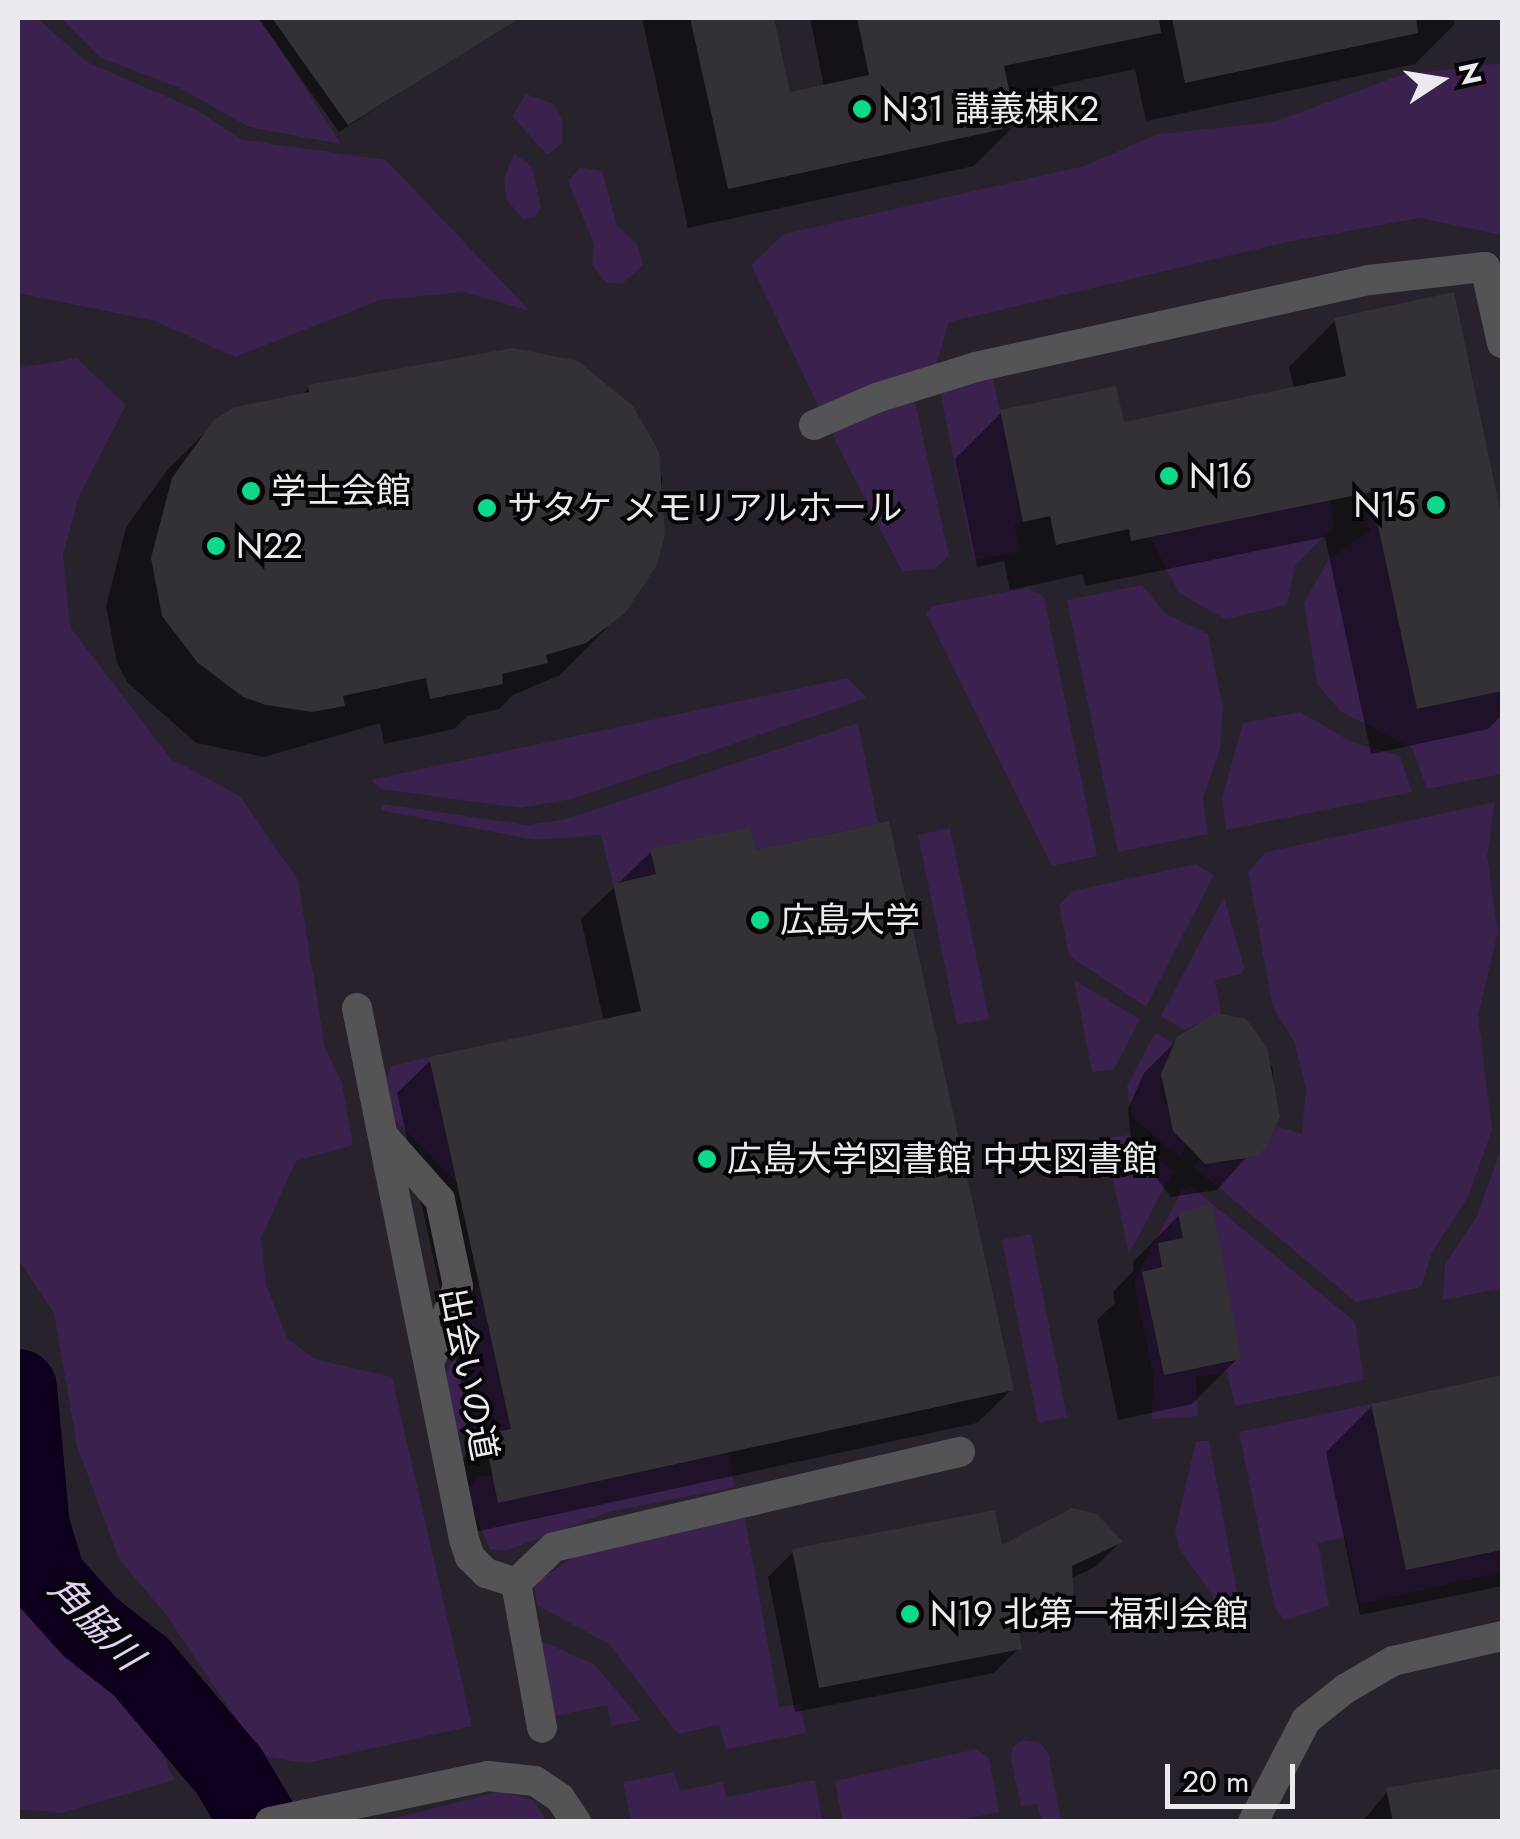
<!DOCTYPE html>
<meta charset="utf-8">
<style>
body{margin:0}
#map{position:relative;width:1520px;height:1839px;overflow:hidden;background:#1c1a1e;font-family:Jost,"Noto Sans JP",sans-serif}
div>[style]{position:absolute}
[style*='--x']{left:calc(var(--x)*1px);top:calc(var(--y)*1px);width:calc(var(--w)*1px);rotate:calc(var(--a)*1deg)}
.built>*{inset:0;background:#27222b}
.green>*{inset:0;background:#3b214e}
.shadow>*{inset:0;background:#0007}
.river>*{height:78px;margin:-39px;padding:0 39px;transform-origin:39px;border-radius:39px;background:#0e001d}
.building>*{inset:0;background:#333136}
.minor>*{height:30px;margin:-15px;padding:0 15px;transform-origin:15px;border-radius:15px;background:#545355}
.dots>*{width:28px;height:28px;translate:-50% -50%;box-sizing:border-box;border:5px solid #060507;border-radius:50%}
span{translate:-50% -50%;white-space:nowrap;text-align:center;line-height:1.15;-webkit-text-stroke:8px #060507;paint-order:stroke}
.poi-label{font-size:35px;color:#eceaee}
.left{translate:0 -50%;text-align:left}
.right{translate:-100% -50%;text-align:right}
.street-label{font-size:35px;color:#eceaee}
.water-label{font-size:38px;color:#e4d1f6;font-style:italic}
.frame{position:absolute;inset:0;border:20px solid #eceaee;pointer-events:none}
.north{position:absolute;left:1390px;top:30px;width:100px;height:100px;-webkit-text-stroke:8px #060507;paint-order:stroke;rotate:78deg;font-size:28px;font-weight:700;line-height:40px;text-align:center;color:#eceaee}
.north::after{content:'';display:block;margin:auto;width:35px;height:45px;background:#eceaee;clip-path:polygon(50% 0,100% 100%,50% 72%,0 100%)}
.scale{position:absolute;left:1165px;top:1764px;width:130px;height:45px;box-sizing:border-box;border:5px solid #eceaee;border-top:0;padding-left:12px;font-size:30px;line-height:35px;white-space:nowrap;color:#eceaee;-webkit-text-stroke:8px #060507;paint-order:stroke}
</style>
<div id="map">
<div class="built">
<div style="clip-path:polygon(18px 18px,1502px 18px,1502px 1821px,18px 1821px)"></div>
</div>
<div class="green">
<div style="clip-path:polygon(18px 18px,37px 18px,87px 62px,195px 109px,243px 140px,386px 160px,530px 311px,464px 292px,380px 300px,235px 357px,155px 321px,18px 293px)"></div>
<div style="clip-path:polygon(61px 18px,260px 18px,341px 144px,249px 127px,178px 87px,101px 58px)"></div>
<div style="clip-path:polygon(1502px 63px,1502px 235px,1420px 218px,1287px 242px,949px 322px,935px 368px,821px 412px,751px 265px,784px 234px,1084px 166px,1158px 134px,1274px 122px,1401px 75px)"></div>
<div style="clip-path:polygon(526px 94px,554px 104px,562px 119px,562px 143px,547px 155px,512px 116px)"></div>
<div style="clip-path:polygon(514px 153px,532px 167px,541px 207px,535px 217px,523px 219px,506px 199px,504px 179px)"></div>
<div style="clip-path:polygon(581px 167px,602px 171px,617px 225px,638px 245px,643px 265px,622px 284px,606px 283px,592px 264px,594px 244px,568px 181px)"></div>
<div style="clip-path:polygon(77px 358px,126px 405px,79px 496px,63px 554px,70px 627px,171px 759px,240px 796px,298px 880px,325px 1048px,342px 1083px,353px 1145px,296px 1161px,261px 1238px,266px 1284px,287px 1338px,315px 1359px,392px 1377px,472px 1726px,307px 1763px,261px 1756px,164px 1612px,119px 1559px,77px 1446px,54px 1313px,18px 1259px,18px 368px)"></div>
<div style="clip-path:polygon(993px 379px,1023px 522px,1014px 524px,1020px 551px,974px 560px,940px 391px)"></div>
<div style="clip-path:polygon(914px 397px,949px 556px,936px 568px,902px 572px,830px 430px)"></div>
<div style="clip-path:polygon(1361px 444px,1417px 709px,1502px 691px,1502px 774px,1427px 789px,1412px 748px,1340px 711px,1317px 684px,1304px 603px,1328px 560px,1370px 531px,1351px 446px)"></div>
<div style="clip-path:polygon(1329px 500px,1334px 526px,1295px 566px,1287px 605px,1225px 619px,1179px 593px,1150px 537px)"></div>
<div style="clip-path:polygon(1142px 585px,1166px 614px,1208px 634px,1223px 709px,1220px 749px,1203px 798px,1208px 834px,1118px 852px,1067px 600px)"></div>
<div style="clip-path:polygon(1027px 588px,1044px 597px,1097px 856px,1052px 866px,926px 613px,932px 606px)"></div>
<div style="clip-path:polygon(847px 678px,867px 698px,572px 799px,520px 808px,381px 789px,370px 780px)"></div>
<div style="clip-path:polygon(1300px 712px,1352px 742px,1400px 756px,1412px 792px,1226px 830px,1222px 798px,1243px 723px)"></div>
<div style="clip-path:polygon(858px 723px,878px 823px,756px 850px,750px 827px,651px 849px,656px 874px,613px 884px,601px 835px,534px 840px,380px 810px,384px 804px,527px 825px,566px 819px)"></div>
<div style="clip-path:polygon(1495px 802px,1487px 856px,1498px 932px,1478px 1015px,1492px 1130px,1468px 1197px,1432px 1252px,1421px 1287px,1356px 1302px,1194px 1167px,1201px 1158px,1224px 1163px,1254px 1157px,1277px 1126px,1302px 1134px,1306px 1089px,1294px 1041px,1273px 1008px,1248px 872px,1266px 852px)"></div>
<div style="clip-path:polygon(950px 828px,989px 1019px,957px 1025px,918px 835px)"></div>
<div style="clip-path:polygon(1196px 864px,1214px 875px,1146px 1007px,1069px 956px,1059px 905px,1072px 891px)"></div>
<div style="clip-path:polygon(1224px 897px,1244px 967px,1241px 974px,1215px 980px,1221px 1014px,1184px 1030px,1161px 1016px)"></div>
<div style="clip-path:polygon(1074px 980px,1140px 1019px,1114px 1069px,1092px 1072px)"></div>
<div style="clip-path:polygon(1155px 1033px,1173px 1043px,1161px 1094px,1186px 1146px,1180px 1157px,1133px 1118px,1127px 1086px)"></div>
<div style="clip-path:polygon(429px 1057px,457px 1183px,395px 1120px,386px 1078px,391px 1066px)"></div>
<div style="clip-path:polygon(1129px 1135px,1173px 1171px,1129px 1254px,1104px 1138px)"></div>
<div style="clip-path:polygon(1502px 1146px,1502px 1288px,1443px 1300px,1445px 1264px,1477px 1216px)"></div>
<div style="clip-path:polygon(1192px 1187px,1355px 1322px,1364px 1380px,1235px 1406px,1227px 1372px,1196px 1377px,1198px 1416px,1152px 1419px,1153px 1375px,1134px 1281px,1182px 1190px)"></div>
<div style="clip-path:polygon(1031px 1234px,1067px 1417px,1038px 1423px,1002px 1240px)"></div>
<div style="clip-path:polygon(479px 1283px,511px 1429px,466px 1437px,456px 1431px,445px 1377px)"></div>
<div style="clip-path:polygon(1371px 1404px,1406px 1570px,1502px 1550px,1502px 1572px,1360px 1604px,1345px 1537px,1318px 1543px,1329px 1606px,1285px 1620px,1275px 1608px,1239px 1432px)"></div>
<div style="clip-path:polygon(1196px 1441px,1209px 1441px,1244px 1630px,1236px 1630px,1179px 1548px,1175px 1531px)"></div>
<div style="clip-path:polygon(728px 1453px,735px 1487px,609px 1512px,505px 1551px,490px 1549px,471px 1506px,470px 1488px,477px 1477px)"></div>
<div style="clip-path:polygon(745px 1518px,779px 1707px,800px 1704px,806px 1733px,726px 1749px,719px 1725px,678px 1734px,609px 1644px,537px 1605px,534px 1584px,574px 1556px)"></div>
<div style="clip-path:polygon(18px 1564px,28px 1591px,58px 1629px,141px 1703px,174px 1780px,61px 1813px,18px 1809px)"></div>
<div style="clip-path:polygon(541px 1641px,594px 1664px,641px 1720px,612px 1726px,607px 1705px,555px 1716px)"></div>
<div style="clip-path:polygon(1023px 1740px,1040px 1743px,1048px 1753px,1061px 1821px,1042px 1821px,1037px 1804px,1021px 1806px,1011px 1759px,1012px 1748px)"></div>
<div style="clip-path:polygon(976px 1749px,989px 1758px,999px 1812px,956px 1821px,842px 1821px,835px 1781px)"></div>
<div style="clip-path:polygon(674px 1772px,680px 1791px,723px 1782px,726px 1797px,815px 1780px,822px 1821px,631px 1821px,623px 1782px)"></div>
<div style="clip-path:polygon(501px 1791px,533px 1800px,547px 1821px,379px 1822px)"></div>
</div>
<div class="shadow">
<div style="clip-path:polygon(258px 18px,516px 18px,339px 132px)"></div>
<div style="clip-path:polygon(642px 18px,771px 18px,788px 95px,824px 87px,810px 18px,1453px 18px,1455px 24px,1415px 64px,1146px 121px,1135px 69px,1008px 96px,1014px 126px,974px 166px,688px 228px)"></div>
<div style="clip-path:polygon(1452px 295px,1502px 531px,1502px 715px,1488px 729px,1371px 754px,1325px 537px,1085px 586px,1083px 574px,1010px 590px,1004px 561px,977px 567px,955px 459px,1001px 413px,1122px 424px,1294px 389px,1289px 367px,1336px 320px)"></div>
<div style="clip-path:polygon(513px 350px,631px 407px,662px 477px,662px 534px,654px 564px,607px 628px,560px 675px,513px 695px,499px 709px,467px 716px,454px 729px,384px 744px,380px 723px,264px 757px,196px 743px,128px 683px,117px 663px,106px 606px,126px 527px,168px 469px,216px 422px,301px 396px,309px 387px)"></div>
<div style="clip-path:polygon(652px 851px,754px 853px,1011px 1390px,977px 1423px,465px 1534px,452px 1469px,475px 1447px,397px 1093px,431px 1060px,604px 1022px,581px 919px)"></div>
<div style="clip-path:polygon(1244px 1022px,1273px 1069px,1275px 1125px,1217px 1190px,1171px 1197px,1132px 1146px,1128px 1109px,1144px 1073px,1178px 1039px)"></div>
<div style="clip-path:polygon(1179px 1215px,1238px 1358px,1192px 1404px,1118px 1420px,1097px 1320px,1115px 1303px,1113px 1292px,1134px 1270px,1133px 1262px)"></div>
<div style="clip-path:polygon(1502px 1378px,1502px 1586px,1360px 1615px,1326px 1452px,1372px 1406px)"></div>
<div style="clip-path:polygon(1120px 1542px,1095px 1567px,1070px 1579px,1071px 1606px,1046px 1631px,1015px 1628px,1019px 1648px,994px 1673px,795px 1712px,768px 1577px,793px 1552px)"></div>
<div style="clip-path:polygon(1502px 1770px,1502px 1822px,1362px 1822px,1388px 1791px)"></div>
</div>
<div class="river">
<div style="--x:18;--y:1388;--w:140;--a:84.7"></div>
<div style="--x:31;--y:1527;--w:54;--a:72.9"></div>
<div style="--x:47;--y:1579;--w:64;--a:48.1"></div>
<div style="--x:90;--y:1627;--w:65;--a:38.1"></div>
<div style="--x:141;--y:1667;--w:136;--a:49.8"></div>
<div style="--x:229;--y:1771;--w:59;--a:59.5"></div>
</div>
<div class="building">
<div style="clip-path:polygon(272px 18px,520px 18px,348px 125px)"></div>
<div style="clip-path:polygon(690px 18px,774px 18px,790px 92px,869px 75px,857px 18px,1159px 18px,1161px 33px,1004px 66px,1017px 126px,728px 189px)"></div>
<div style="clip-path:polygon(1172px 18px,1416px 18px,1418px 33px,1185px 83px)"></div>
<div style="clip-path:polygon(1454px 292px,1502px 519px,1502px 691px,1417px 709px,1371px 492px,1131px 541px,1129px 529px,1056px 545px,1050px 516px,1023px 522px,1000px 410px,1116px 386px,1124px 422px,1346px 376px,1334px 318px)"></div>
<div style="clip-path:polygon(513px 348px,578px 361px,633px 406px,659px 452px,665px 534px,657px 565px,625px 613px,586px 643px,546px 655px,548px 663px,502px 674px,503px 684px,430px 699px,426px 678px,343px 696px,345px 706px,312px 712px,266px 705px,243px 697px,198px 663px,162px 616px,151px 558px,172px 478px,214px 420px,235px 407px,309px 392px,308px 385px)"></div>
<div style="clip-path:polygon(889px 821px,1014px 1390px,498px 1503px,484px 1434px,511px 1429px,429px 1057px,641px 1011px,613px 884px,656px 874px,650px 849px,750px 827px,756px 850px)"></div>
<div style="clip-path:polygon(1216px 1013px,1246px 1019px,1267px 1047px,1280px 1117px,1266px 1148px,1254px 1157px,1205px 1164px,1173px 1131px,1161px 1074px,1177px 1037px)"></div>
<div style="clip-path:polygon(1212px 1205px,1241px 1359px,1164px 1375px,1142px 1272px,1162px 1267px,1158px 1243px,1183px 1238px,1178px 1213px)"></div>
<div style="clip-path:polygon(1502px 1375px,1502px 1550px,1406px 1570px,1371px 1404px)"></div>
<div style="clip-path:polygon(1072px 1508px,1097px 1514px,1123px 1542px,1072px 1566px,1074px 1607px,1013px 1600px,1022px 1649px,819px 1688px,792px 1549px,995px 1510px,1002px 1545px)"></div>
<div style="clip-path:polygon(1502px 1768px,1502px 1822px,1393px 1822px,1386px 1788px)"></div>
</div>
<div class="minor">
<div style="--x:814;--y:425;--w:68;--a:-23.5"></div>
<div style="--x:876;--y:398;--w:105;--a:-17.2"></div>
<div style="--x:976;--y:367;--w:403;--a:-12.5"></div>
<div style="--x:1369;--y:280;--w:117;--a:-6.4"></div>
<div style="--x:1485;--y:267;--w:78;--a:77.4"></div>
<div style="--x:357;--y:1008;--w:542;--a:78.61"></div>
<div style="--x:464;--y:1539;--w:19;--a:72"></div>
<div style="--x:470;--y:1557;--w:23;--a:45"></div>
<div style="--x:486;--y:1573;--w:32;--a:18"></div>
<div style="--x:516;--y:1583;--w:147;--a:79.8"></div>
<div style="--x:385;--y:1138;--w:83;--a:48.4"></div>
<div style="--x:440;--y:1200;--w:88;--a:78.2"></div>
<div style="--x:458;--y:1286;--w:83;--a:110.4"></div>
<div style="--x:516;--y:1583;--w:52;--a:-43.5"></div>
<div style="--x:554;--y:1547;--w:417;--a:-13.2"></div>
<div style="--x:270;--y:1822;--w:223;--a:-11.9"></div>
<div style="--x:488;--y:1776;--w:47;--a:6.1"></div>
<div style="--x:535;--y:1781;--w:30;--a:34"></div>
<div style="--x:560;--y:1798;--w:29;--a:56"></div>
<div style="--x:1253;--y:1822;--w:115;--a:-62.5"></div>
<div style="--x:1306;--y:1720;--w:50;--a:-38.5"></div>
<div style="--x:1345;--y:1689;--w:56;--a:-30.3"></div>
<div style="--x:1393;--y:1661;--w:112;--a:-12.9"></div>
</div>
<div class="dots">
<div style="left:862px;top:109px;background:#0dd98a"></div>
<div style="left:1169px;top:476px;background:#0dd98a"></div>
<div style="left:251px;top:491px;background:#0dd98a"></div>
<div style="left:1436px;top:505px;background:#0dd98a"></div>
<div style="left:487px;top:508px;background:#0dd98a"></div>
<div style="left:216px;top:546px;background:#0dd98a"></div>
<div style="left:760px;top:920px;background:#0dd98a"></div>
<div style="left:707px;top:1159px;background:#0dd98a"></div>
<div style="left:910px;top:1614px;background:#0dd98a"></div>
</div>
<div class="poi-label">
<span class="left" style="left:882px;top:109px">N31 講義棟K2</span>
<span class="left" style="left:1189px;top:476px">N16</span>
<span class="left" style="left:271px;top:491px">学士会館</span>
<span class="right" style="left:1416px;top:505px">N15</span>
<span class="left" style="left:507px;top:508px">サタケ メモリアルホール</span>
<span class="left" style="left:236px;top:546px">N22</span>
<span class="left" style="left:780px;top:920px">広島大学</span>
<span class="left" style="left:727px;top:1159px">広島大学図書館 中央図書館</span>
<span class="left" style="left:930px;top:1614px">N19 北第一福利会館</span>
</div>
<div class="street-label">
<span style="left:469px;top:1374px;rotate:79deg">出会いの道</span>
</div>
<div class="water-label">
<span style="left:96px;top:1622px;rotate:46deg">角脇川</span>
</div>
<div class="frame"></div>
<div class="north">N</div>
<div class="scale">20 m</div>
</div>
